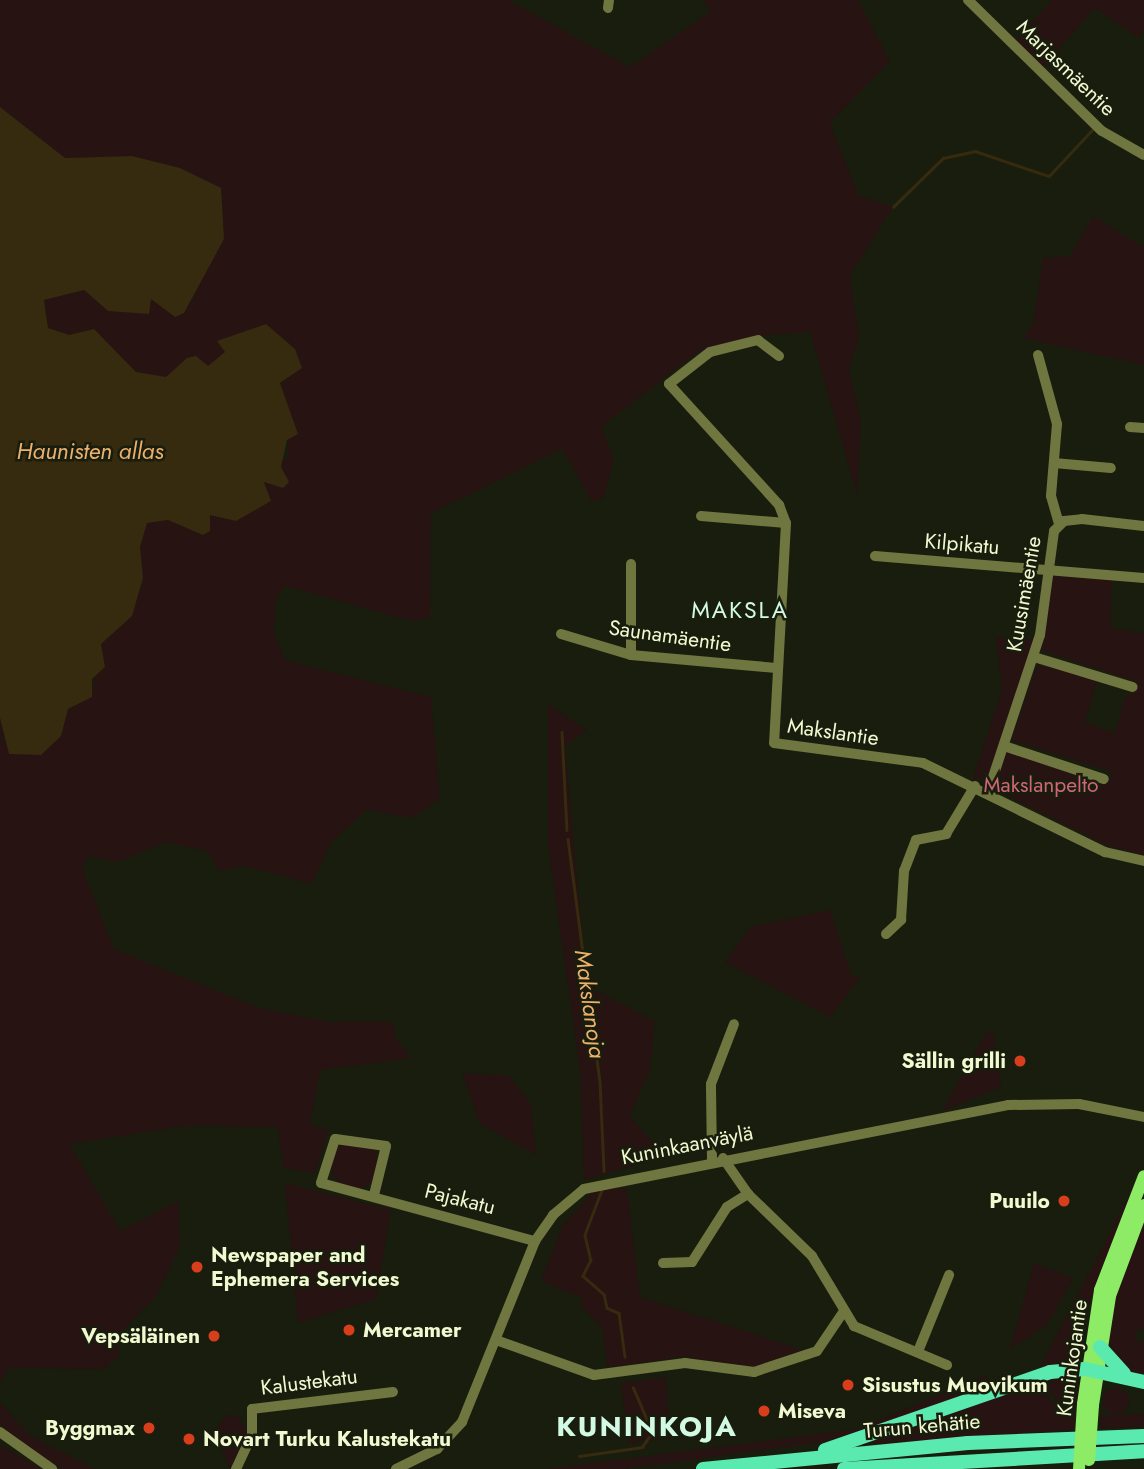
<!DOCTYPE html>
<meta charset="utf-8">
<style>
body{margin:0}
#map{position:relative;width:1144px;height:1469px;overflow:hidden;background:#191d0e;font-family:Jost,sans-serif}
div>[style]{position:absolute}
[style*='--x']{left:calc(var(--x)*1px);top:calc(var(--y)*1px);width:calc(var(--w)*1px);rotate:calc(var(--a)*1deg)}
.green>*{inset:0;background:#261312}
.round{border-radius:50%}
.water>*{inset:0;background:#362a0f}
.stream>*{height:2.5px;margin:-1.25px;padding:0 1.25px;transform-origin:1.25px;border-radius:1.25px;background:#362a0f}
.minor>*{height:10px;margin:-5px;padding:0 5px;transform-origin:5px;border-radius:5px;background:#70763f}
.major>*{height:12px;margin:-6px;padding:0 6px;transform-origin:6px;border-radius:6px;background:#8deb65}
.highway>*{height:14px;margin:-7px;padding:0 7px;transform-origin:7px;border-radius:7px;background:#5aeab0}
.major-bridge>*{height:12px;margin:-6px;padding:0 6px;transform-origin:6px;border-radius:6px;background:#8deb65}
.dots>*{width:19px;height:19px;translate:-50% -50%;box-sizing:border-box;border:4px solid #191d0e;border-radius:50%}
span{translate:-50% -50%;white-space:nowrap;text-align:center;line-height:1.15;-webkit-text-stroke:5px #191d0e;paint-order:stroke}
.street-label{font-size:21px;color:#f1f9d0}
.park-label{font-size:21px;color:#cf6678}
.poi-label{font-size:21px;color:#f1f9d0;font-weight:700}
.right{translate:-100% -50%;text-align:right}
.left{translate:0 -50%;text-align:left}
.water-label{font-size:23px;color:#ecb16b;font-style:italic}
.neighbourhood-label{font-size:23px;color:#d2f9e3;letter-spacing:2px}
.district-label{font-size:28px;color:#d2f9e3;font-weight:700;letter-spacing:2px}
</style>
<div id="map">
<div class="green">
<div style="clip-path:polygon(0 0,508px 0,630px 67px,711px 11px,703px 0,858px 0,890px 61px,830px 123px,858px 195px,893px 207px,850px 275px,859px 337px,849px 368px,861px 423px,857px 494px,810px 332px,756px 336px,699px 351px,601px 427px,614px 460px,603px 499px,592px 501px,562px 449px,431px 513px,430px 618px,411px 621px,285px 586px,276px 599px,274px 633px,285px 660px,431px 697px,440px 798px,413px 818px,366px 810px,330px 844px,312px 884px,245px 866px,220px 871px,206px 851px,166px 842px,118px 862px,89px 856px,82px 867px,114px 949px,259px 1008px,331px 1022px,393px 1022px,396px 1039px,412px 1058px,320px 1070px,310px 1126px,329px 1129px,315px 1173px,283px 1168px,278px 1127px,184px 1126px,70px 1144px,120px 1231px,178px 1201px,180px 1246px,156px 1296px,118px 1335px,119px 1356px,104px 1369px,9px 1368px,0 1383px,0 718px,4px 742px,51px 739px,61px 735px,68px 709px,91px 697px,101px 644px,132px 616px,143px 578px,140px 547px,147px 522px,168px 520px,203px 535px,210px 515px,270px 501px,264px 482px,289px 455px,280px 383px,302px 368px,295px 349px,279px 341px,217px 342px,225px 352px,208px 366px,166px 377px,136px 372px,117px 354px,48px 328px,44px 300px,84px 290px,108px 311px,150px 299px,194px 301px,197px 281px,224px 239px,180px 168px,132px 156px,65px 158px,0 107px)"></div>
<div style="clip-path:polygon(1052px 0,1144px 0,1144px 29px,1139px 38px,1095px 8px,1042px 68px,1016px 41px)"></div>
<div style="clip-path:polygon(1093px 216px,1144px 247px,1144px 365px,1023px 338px,1033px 324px,1043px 258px,1070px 256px)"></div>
<div style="clip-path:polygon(1049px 576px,1112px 580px,1110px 628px,1144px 633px,1144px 855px,1109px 846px,994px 789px,1006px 751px,1109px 782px,1113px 772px,1011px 740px,1038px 664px,1097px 681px,1085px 722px,1115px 733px,1125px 697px,1135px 692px,1137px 682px,1041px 650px)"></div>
<div style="clip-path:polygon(996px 637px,1035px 639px,988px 776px,972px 782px,1002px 690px)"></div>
<div style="clip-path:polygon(548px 704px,587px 730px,565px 746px,587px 986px,655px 1021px,650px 1070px,630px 1116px,665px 1157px,584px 1180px,580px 1070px,548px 846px)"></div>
<div style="clip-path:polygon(830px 910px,851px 974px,860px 978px,830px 1017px,725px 962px,750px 927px)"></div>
<div style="clip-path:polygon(987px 1031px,994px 1033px,1001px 1087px,942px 1111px)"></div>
<div style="clip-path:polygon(462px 1073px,508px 1075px,531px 1104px,536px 1155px,480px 1124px)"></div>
<div class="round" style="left:331px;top:1141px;width:48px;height:48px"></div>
<div style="clip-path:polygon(285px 1183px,391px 1210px,376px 1299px,298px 1323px)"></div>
<div style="clip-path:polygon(1134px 1186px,1086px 1311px,1076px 1358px,1040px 1367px)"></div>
<div style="clip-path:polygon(627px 1188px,640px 1297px,803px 1350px,753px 1367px,684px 1357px,607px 1367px,602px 1326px,580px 1306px,583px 1298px,541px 1281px,562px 1227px,594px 1190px)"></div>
<div style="clip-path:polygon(1144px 1217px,1144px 1328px,1134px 1333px,1138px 1343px,1144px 1341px,1144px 1377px,1123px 1369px,1107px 1339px,1112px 1304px)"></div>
<div style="clip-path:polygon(1034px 1263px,1073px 1278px,1046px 1326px,1010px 1349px)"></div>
<div style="clip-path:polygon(986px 1375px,989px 1384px,958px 1399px,823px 1442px,623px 1469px,545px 1469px,857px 1429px)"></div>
<div style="clip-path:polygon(665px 1377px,672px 1438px,628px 1443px,621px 1383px)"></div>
<div style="clip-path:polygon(1075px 1377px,1080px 1387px,1076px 1411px,1058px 1403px,1043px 1380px)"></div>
<div style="clip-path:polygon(1038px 1381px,1058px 1410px,1074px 1417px,1074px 1430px,858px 1445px)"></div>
<div class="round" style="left:1103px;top:1388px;width:26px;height:26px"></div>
<div style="clip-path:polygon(0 1403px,31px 1436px,95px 1469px,62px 1469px,43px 1458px,0 1425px)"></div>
<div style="clip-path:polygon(1144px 1414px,1144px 1427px,1100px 1428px,1101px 1415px)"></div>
<div style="clip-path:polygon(227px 1415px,238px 1417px,248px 1432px,230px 1469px,214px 1431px)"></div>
<div style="clip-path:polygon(0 1445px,41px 1469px,0 1469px)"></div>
</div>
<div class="water">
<div style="clip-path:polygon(0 107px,65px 158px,132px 156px,180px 168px,221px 188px,224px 239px,184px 313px,175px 317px,151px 299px,149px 314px,108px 311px,84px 290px,44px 300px,48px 328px,69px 335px,94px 329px,136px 372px,166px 377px,187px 358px,196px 356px,208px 366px,225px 352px,217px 341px,266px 324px,295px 349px,302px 368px,280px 383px,298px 434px,287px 440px,281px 467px,289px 482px,283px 488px,264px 482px,271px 501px,236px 521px,210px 515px,210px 531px,203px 535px,168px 520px,147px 523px,140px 547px,143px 578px,132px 616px,101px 644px,105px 667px,92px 679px,92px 697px,68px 709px,61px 736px,41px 755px,9px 754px,0 718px)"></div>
</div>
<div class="stream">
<div style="--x:893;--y:207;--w:70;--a:-44.4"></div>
<div style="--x:943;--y:158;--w:33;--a:-12"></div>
<div style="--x:975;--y:151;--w:78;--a:18.7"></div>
<div style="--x:1049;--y:176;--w:63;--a:-46.9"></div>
<div style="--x:562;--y:732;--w:98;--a:87.1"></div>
<div style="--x:568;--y:839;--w:245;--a:82.5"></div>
<div style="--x:600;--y:1082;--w:89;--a:87.4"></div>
<div style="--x:602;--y:1190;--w:48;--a:110.7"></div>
<div style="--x:585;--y:1235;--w:26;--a:77"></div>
<div style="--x:591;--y:1260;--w:18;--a:117"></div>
<div style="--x:583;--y:1276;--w:28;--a:41"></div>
<div style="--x:604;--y:1294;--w:14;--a:78"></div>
<div style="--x:607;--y:1308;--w:13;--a:23"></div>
<div style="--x:619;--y:1313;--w:44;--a:82.2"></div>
<div style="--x:579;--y:1456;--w:64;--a:-8.1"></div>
<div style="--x:642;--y:1447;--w:18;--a:-56"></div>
<div style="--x:652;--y:1432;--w:48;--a:-113.4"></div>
</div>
<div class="minor">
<div style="--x:968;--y:0;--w:187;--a:44.4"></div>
<div style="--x:1102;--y:131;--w:48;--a:29.7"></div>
<div style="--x:608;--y:8;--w:8;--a:-83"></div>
<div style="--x:1038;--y:355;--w:72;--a:74.6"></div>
<div style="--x:1057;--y:424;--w:72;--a:94.8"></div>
<div style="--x:1051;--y:496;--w:29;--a:74"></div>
<div style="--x:779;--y:356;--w:26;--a:-143"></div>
<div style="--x:758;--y:340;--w:49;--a:166"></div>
<div style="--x:710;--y:352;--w:52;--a:142"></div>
<div style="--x:669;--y:384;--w:164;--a:47.7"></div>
<div style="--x:779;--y:505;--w:19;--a:69"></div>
<div style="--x:786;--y:523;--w:220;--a:93.1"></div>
<div style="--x:774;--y:743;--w:150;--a:7.6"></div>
<div style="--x:923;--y:763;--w:203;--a:26.1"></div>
<div style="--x:1105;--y:852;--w:40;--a:13"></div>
<div style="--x:1130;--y:427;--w:14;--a:4"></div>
<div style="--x:1054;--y:463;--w:57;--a:5"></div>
<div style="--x:701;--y:516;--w:85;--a:4.7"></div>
<div style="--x:875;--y:556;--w:270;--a:4.7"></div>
<div style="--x:561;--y:634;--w:73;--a:16.7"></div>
<div style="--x:631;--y:655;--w:146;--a:5.1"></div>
<div style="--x:631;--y:655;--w:91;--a:-90"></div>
<div style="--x:1034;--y:657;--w:103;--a:16.9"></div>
<div style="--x:1004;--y:746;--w:105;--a:18.3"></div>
<div style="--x:988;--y:792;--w:165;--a:-71.7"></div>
<div style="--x:1040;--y:635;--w:105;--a:-82.3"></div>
<div style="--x:1054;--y:531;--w:14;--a:-45"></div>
<div style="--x:1064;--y:521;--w:18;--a:-6"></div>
<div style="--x:1082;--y:519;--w:62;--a:6.4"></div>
<div style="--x:886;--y:934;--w:21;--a:-43"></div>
<div style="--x:901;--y:920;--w:49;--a:-86.5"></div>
<div style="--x:904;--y:871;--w:33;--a:-69"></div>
<div style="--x:916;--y:840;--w:31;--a:-11"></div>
<div style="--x:946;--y:834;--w:56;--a:-58.9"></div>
<div style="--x:723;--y:1158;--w:44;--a:55.2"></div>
<div style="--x:748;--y:1194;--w:89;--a:44.1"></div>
<div style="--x:812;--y:1256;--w:82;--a:59"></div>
<div style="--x:854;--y:1326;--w:101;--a:22.8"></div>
<div style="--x:712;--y:1160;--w:76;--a:-90.8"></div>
<div style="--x:711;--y:1084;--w:64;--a:-69"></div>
<div style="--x:374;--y:1195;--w:50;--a:-76.2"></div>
<div style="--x:386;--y:1146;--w:51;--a:-172.2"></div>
<div style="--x:335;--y:1139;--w:46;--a:107.7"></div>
<div style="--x:321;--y:1183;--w:222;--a:15.2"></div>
<div style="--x:663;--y:1263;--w:29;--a:-2"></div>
<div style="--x:692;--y:1262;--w:65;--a:-57.5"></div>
<div style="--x:727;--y:1207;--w:25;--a:-32"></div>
<div style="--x:496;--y:1340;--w:104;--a:19.7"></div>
<div style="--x:594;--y:1375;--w:92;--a:-7.5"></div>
<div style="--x:685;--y:1363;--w:70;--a:7.4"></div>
<div style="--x:754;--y:1372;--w:66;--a:-18.4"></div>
<div style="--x:817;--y:1351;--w:45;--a:-56"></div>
<div style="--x:919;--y:1349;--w:80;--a:-67.9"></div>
<div style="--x:0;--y:1432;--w:64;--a:35.4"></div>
<div style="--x:236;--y:1469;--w:38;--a:-65"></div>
<div style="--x:252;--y:1434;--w:25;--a:-90"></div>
<div style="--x:252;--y:1409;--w:142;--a:-6.9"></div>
<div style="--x:396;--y:1469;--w:46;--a:-26"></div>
<div style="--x:437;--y:1449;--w:37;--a:-47"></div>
<div style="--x:462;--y:1422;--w:195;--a:-68"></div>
<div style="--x:535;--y:1241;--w:32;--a:-55"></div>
<div style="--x:553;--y:1215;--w:40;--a:-40"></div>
<div style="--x:584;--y:1189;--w:432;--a:-11.2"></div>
<div style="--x:1008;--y:1105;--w:71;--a:-0.8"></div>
<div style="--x:1079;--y:1104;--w:66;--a:11.3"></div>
</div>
<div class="major">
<div style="--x:1083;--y:1404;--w:115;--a:-81.5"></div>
<div style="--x:1100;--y:1290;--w:122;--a:-68.9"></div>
<div style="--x:1093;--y:1405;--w:110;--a:-81.1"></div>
<div style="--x:1110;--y:1296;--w:97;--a:-69.5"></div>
</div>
<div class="highway">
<div style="--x:1100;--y:1347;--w:36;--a:48"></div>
<div style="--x:825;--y:1450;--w:238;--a:-19.1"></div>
<div style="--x:1050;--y:1372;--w:35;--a:-5"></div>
<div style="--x:1085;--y:1369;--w:60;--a:12.4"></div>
<div style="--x:703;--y:1469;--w:266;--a:-5.6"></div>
<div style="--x:968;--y:1443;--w:176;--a:-2.3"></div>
<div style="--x:844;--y:1469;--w:301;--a:-3.4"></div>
</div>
<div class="major-bridge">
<div style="--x:1089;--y:1460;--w:55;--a:-85.8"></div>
<div style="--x:1079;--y:1469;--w:65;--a:-86.5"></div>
</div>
<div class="dots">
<div style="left:1020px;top:1061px;background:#d93e1c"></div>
<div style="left:1064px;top:1201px;background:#d93e1c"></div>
<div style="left:197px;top:1267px;background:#d93e1c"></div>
<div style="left:349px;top:1330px;background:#d93e1c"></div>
<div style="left:214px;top:1336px;background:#d93e1c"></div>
<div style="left:848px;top:1385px;background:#d93e1c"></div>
<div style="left:764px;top:1411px;background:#d93e1c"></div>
<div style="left:149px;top:1428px;background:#d93e1c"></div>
<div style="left:189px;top:1439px;background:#d93e1c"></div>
</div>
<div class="street-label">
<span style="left:1066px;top:68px;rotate:44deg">Marjasmäentie</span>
<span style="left:962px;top:544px;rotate:5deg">Kilpikatu</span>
<span style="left:1024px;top:594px;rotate:-80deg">Kuusimäentie</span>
<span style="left:670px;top:636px;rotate:8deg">Saunamäentie</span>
<span style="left:833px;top:732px;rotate:8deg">Makslantie</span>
<span style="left:687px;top:1145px;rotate:-11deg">Kuninkaanväylä</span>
<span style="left:460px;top:1199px;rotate:14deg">Pajakatu</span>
<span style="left:1072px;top:1358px;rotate:-82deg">Kuninkojantie</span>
<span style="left:309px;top:1382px;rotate:-7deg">Kalustekatu</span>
<span style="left:922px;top:1426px;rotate:-5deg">Turun kehätie</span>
</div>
<div class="park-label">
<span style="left:1041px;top:785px">Makslanpelto</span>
</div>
<div class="poi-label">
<span class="right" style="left:1006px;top:1061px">Sällin grilli</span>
<span class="right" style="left:1050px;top:1201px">Puuilo</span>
<span class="left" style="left:211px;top:1267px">Newspaper and<br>Ephemera Services</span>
<span class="left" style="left:363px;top:1330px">Mercamer</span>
<span class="right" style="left:200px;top:1336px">Vepsäläinen</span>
<span class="left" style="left:862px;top:1385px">Sisustus Muovikum</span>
<span class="left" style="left:778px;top:1411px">Miseva</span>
<span class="right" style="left:135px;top:1428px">Byggmax</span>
<span class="left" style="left:203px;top:1439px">Novart Turku Kalustekatu</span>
</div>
<div class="water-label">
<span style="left:90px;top:451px">Haunisten allas</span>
<span style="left:590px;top:1004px;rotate:82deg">Makslanoja</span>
</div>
<div class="neighbourhood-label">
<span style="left:740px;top:610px">MAKSLA</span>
</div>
<div class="district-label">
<span style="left:647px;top:1427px">KUNINKOJA</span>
</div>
</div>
